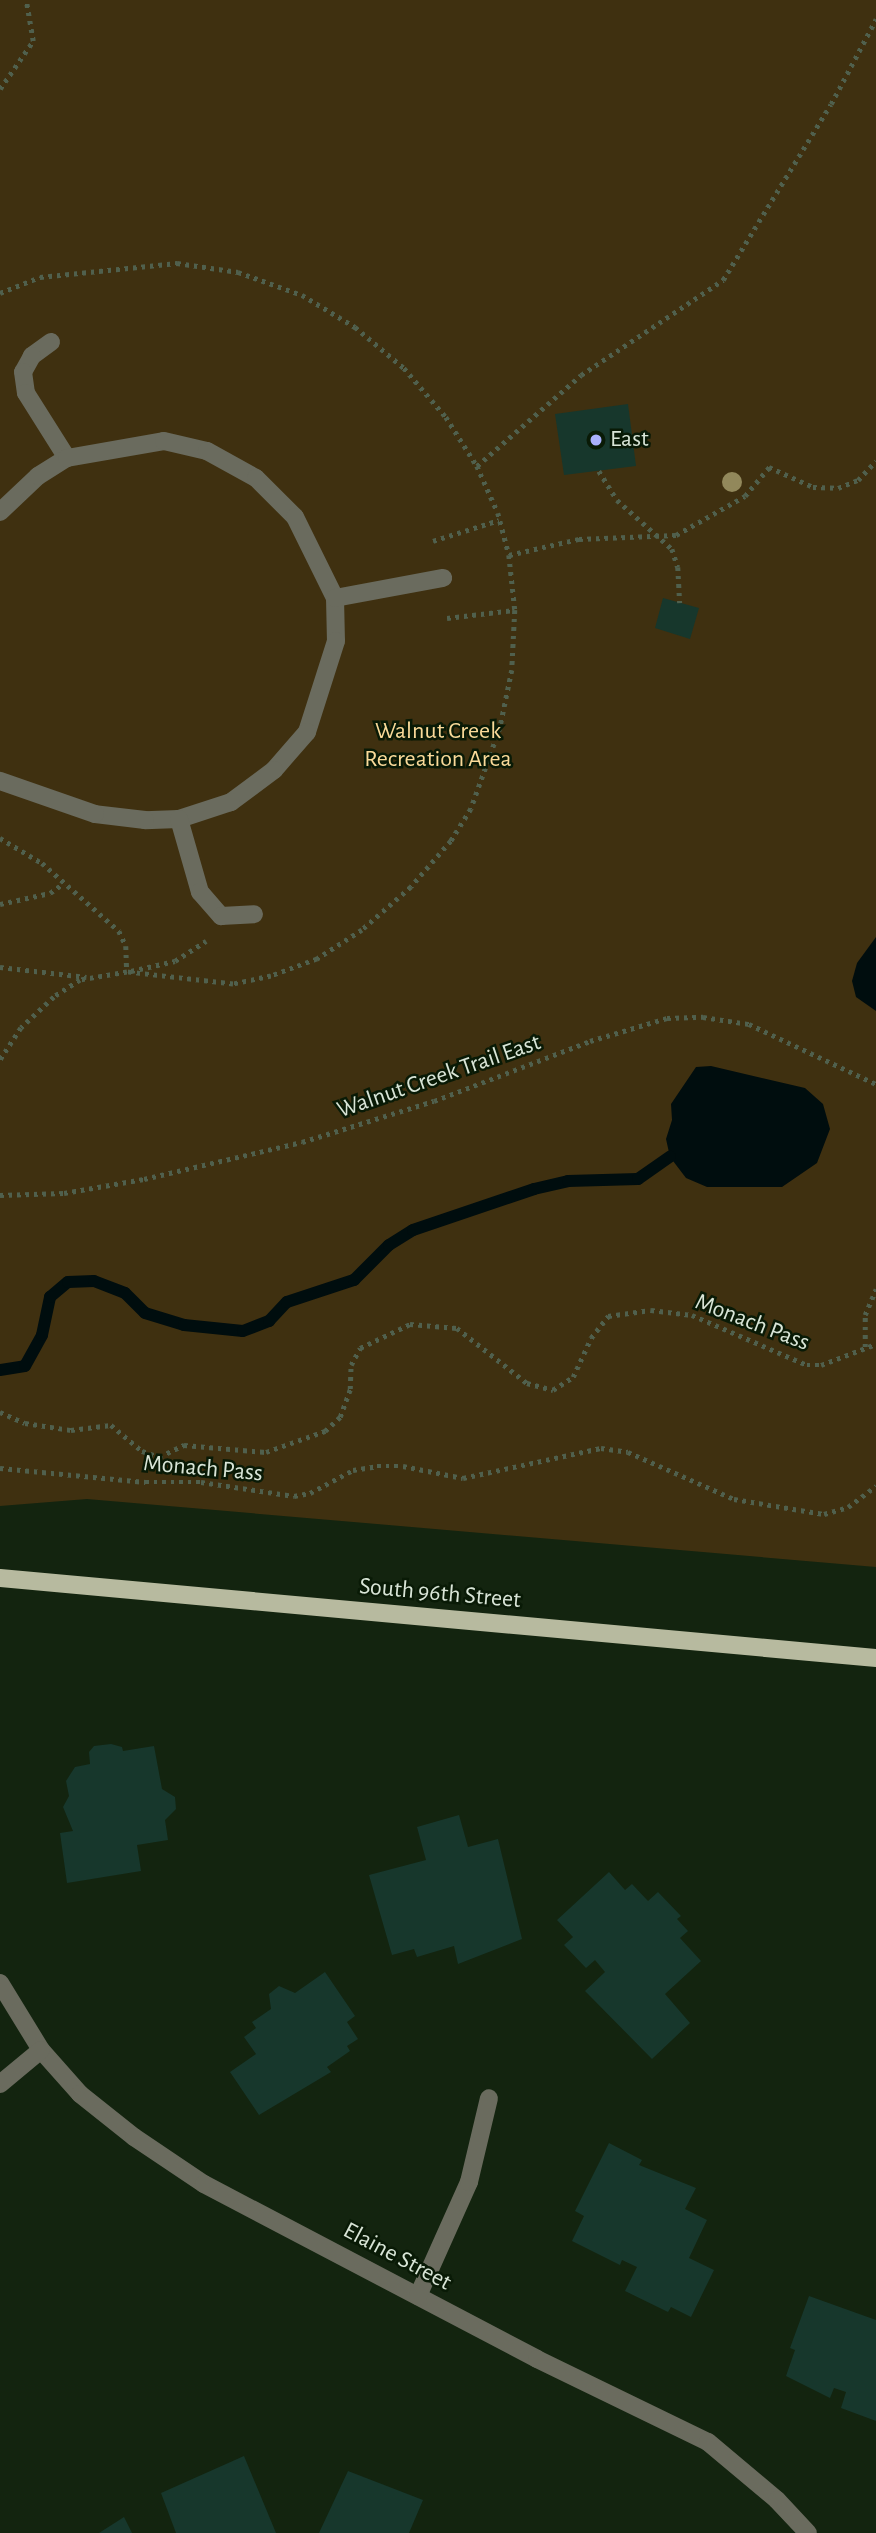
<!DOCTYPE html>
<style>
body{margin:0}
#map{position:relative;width:876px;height:2533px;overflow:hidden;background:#13240f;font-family:"Alegreya Sans",sans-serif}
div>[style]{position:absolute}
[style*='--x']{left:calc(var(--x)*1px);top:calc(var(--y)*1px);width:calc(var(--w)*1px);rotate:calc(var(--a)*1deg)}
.green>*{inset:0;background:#3f3010}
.water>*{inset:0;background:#000d0e}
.stream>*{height:12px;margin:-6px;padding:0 6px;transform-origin:6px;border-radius:6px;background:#000d0e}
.building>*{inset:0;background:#17372c}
.path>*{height:4.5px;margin-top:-2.25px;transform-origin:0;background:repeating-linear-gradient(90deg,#50604d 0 3.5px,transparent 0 8.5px)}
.minor>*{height:18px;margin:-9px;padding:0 9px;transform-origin:9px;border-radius:9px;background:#6a6b5e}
.major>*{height:18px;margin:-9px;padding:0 9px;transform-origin:9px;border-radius:9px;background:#b7ba9f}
.trees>*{width:20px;height:20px;margin:-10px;border-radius:50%;background:#92885b}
.dots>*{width:19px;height:19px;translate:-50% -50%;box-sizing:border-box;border:4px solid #091a06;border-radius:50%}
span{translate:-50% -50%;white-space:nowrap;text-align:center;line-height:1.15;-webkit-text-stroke:5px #091a06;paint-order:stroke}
.poi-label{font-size:24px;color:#d9e5d7}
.left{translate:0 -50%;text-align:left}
.park-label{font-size:24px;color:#fada99}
.street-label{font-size:24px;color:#d9e5d7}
</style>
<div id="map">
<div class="green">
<div style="clip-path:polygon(0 0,876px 0,876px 1567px,87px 1499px,0 1506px)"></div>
</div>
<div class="water">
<div style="clip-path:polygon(876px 937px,876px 1011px,856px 997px,852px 981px,857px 963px)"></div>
<div style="clip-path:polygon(711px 1066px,805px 1088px,823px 1104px,830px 1129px,817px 1163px,782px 1187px,707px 1187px,686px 1178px,670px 1157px,666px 1139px,672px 1120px,671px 1104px,696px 1067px)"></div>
</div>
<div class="stream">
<div style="--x:0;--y:1370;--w:25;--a:-9"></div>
<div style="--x:25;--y:1366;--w:35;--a:-61"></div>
<div style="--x:42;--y:1335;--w:39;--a:-78"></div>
<div style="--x:50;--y:1297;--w:23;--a:-40"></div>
<div style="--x:68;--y:1282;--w:26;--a:-2"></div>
<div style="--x:94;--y:1281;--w:33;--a:21"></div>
<div style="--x:125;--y:1293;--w:28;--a:45"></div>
<div style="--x:145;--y:1313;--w:41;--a:17.1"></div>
<div style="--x:184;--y:1325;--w:59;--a:5.8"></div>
<div style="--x:243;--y:1331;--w:28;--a:-21"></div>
<div style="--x:269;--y:1321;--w:26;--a:-47"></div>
<div style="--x:287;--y:1302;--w:71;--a:-18.2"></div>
<div style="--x:354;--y:1280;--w:49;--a:-45"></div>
<div style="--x:389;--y:1245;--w:28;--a:-32"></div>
<div style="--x:413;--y:1230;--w:128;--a:-18.7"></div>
<div style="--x:534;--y:1189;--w:35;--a:-13"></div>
<div style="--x:568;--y:1181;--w:70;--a:-1.6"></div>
<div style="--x:638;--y:1179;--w:39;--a:-35"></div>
</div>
<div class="building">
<div style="clip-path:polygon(628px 404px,636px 466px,564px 475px,555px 414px)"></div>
<div style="clip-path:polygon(663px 598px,699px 608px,690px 639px,655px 628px)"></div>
<div style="clip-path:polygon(111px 1744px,122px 1747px,123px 1751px,154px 1746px,162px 1789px,175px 1797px,176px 1809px,165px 1820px,168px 1840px,137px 1845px,141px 1871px,67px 1883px,60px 1833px,73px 1831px,63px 1807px,69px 1796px,66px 1781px,75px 1767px,90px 1764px,89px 1752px,94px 1746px)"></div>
<div style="clip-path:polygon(459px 1815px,468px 1847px,498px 1839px,522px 1939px,458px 1964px,454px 1946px,417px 1957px,414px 1949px,392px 1955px,369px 1875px,426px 1860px,417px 1827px)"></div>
<div style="clip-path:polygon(609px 1872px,625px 1890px,632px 1884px,648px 1901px,658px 1892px,681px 1916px,677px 1919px,688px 1931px,680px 1938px,701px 1961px,665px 1994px,690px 2023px,652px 2059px,585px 1991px,605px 1972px,595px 1960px,586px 1968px,564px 1945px,573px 1937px,557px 1920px)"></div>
<div style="clip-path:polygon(325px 1972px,355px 2016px,347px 2022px,358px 2039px,347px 2046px,350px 2051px,327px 2067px,331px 2072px,259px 2115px,230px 2072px,256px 2054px,244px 2037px,256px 2028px,252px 2022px,271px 2009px,269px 1994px,279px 1986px,295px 1993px)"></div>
<div style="clip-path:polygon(609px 2143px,642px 2160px,639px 2165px,696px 2188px,685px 2209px,707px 2220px,689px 2258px,714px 2270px,691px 2317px,671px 2307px,668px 2312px,625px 2291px,637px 2267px,622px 2260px,620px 2265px,572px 2241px,584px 2216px,575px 2211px)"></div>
<div style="clip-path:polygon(809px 2296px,876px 2320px,876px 2421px,841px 2408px,846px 2392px,834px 2388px,830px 2398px,786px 2376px,795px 2350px,790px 2348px)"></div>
<div style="clip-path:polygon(244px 2456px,276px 2533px,176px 2533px,161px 2493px)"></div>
<div style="clip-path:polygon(348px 2471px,423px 2500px,409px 2533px,319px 2533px)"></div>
<div style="clip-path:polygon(124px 2517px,132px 2533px,99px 2533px)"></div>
</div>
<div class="path">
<div style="--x:0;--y:89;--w:58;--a:-55.5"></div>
<div style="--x:33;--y:41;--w:42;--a:-99.7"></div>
<div style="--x:0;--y:293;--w:43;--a:-21.8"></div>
<div style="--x:40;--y:277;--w:138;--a:-5.8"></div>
<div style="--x:177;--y:263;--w:62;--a:8.4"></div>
<div style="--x:238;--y:272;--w:68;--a:19.8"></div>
<div style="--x:302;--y:295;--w:62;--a:31.1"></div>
<div style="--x:355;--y:327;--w:64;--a:39.9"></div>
<div style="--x:404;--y:368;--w:65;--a:49.4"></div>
<div style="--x:446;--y:417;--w:58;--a:57.7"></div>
<div style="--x:477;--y:466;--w:51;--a:65.9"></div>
<div style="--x:498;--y:513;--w:43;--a:75.3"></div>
<div style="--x:509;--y:555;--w:55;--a:83.8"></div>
<div style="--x:515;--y:610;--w:60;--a:92.9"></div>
<div style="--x:512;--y:670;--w:59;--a:101.7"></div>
<div style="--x:500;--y:728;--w:86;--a:109.7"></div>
<div style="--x:471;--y:809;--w:38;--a:122"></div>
<div style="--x:451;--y:841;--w:61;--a:131"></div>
<div style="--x:411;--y:887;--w:65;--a:138.7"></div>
<div style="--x:362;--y:930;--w:54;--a:147.2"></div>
<div style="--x:317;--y:959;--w:49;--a:159.7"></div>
<div style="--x:271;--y:976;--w:39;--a:168"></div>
<div style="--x:233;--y:984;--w:107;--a:-173.5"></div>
<div style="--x:127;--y:972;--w:48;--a:170.3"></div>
<div style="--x:80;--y:980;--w:31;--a:147"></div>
<div style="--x:54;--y:997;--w:45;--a:136.8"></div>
<div style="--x:21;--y:1028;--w:38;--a:123"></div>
<div style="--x:477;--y:466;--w:138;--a:-41.2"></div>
<div style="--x:581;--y:375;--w:171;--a:-33.8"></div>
<div style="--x:723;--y:280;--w:206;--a:-58.5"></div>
<div style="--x:831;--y:104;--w:96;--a:-62.1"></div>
<div style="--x:599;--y:471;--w:34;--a:58"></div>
<div style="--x:617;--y:500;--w:74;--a:41.7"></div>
<div style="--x:672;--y:549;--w:19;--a:72"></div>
<div style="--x:678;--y:567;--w:36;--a:87"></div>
<div style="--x:433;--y:541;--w:69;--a:-17.7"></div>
<div style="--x:509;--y:555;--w:72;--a:-12.9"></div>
<div style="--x:579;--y:539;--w:97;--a:-2.4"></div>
<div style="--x:676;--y:535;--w:79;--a:-29.5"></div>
<div style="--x:745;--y:496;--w:38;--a:-50"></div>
<div style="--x:769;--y:467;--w:48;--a:24.4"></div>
<div style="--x:813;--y:487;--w:25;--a:2"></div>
<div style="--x:838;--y:488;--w:22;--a:-22"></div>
<div style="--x:858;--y:480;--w:26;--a:-47"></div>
<div style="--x:447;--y:618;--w:68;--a:-6.7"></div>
<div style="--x:0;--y:838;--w:49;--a:30.8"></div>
<div style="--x:42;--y:863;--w:103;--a:41.4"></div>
<div style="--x:119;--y:931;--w:17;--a:65"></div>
<div style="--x:126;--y:946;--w:26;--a:88"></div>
<div style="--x:0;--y:904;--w:51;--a:-12.4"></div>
<div style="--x:50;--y:893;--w:17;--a:-36"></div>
<div style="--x:0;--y:967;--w:87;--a:6.6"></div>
<div style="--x:131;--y:971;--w:45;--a:-12.8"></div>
<div style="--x:175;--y:961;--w:37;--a:-33"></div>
<div style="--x:0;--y:1195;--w:64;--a:-1.8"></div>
<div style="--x:64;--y:1193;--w:81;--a:-9.9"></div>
<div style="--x:144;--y:1179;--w:162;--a:-13.2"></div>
<div style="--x:302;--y:1142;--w:138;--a:-17.3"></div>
<div style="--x:434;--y:1101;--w:167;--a:-21"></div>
<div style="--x:590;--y:1041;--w:80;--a:-16.6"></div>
<div style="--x:667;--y:1018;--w:36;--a:-2"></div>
<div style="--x:703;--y:1017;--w:47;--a:8.7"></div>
<div style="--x:749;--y:1024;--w:140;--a:25.3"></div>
<div style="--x:865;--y:1347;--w:32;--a:-90"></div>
<div style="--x:865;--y:1315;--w:28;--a:-67"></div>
<div style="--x:0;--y:1412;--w:27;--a:24"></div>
<div style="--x:25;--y:1423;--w:47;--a:8.7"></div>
<div style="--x:71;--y:1430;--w:40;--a:-7.1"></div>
<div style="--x:111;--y:1425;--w:40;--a:40"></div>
<div style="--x:142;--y:1451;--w:18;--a:19"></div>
<div style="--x:159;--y:1457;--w:28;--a:-26"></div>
<div style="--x:184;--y:1445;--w:82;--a:4.9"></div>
<div style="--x:266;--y:1452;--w:63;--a:-19.6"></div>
<div style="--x:325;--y:1431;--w:21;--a:-43"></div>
<div style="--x:340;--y:1417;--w:30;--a:-70"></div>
<div style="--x:350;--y:1389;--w:24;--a:-88"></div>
<div style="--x:351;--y:1365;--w:19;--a:-62"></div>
<div style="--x:360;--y:1348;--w:55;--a:-25.6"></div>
<div style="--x:410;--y:1324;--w:47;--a:4.9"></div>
<div style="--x:457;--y:1328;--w:89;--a:38.2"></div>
<div style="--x:527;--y:1383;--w:27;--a:15"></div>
<div style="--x:553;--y:1390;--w:24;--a:-33"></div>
<div style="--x:573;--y:1377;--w:43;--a:-65.2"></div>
<div style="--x:591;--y:1338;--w:28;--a:-52"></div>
<div style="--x:608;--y:1316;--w:43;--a:-7.9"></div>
<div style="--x:651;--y:1310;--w:41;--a:7"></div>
<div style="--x:692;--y:1315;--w:125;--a:23.5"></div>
<div style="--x:807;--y:1365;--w:14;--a:0"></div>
<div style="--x:821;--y:1365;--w:59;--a:-20.9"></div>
<div style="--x:0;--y:1468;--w:146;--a:5.5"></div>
<div style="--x:145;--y:1482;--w:56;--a:0"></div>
<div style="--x:201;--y:1482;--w:94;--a:8.6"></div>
<div style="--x:294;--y:1496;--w:16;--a:-11"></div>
<div style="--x:310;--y:1493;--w:49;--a:-28.1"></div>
<div style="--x:353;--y:1470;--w:24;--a:-9"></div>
<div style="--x:377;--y:1466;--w:26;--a:0"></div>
<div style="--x:403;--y:1466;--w:61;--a:11.3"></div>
<div style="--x:463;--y:1478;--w:141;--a:-12.3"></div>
<div style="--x:601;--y:1448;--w:27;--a:8"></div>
<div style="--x:628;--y:1452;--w:116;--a:23.9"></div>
<div style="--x:734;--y:1499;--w:91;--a:9.5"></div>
<div style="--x:824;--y:1514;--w:25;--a:-16"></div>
<div style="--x:848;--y:1507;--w:35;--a:-37"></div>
</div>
<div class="minor">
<div style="--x:51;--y:342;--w:24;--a:144"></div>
<div style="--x:32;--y:356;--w:18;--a:119"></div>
<div style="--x:23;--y:372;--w:21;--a:82"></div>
<div style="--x:26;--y:393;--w:77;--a:57.8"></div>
<div style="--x:0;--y:512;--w:52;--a:-43.5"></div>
<div style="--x:38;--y:476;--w:34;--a:-32"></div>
<div style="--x:67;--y:458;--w:98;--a:-9.9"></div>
<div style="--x:164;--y:441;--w:44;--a:13.1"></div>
<div style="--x:207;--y:451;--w:56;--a:28.9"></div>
<div style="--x:256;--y:478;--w:55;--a:45"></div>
<div style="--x:295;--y:517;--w:90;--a:63.7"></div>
<div style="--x:335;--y:598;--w:43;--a:88.7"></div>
<div style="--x:336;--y:641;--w:96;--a:107.7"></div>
<div style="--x:307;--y:732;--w:50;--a:131"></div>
<div style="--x:274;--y:770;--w:54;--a:143.3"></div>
<div style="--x:231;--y:802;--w:55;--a:161.9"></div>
<div style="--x:179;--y:819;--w:34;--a:178"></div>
<div style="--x:145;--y:820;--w:50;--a:-173.2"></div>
<div style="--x:95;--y:814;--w:101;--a:-160.8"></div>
<div style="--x:335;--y:598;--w:110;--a:-10.5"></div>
<div style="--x:179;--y:819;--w:76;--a:74"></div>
<div style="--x:200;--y:892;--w:32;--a:49"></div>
<div style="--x:221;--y:916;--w:33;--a:-3"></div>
<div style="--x:0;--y:1983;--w:79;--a:58.5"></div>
<div style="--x:41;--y:2050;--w:59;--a:48.4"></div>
<div style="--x:80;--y:2094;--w:69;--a:38.5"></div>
<div style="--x:134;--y:2137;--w:84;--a:33.9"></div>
<div style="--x:204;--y:2184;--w:376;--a:27.7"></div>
<div style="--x:537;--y:2359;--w:190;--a:25.9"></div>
<div style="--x:708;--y:2442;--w:90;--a:40"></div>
<div style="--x:777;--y:2500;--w:45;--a:46.8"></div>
<div style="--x:0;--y:2084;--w:53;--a:-39.7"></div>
<div style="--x:418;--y:2296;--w:125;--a:-65.9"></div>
<div style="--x:469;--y:2182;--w:86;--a:-76.6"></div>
</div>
<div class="major">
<div style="--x:0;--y:1578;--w:880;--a:5.22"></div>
</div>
<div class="trees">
<div style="left:732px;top:482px"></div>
</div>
<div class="dots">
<div style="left:596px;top:440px;background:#a9b0fc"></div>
</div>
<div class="poi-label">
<span class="left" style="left:610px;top:440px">East</span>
</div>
<div class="park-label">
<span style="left:438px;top:746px">Walnut Creek<br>Recreation Area</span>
</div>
<div class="street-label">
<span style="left:439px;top:1077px;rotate:-19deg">Walnut Creek Trail East</span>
<span style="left:752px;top:1323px;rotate:21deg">Monach Pass</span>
<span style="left:203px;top:1469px;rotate:5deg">Monach Pass</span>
<span style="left:440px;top:1594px;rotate:5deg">South 96th Street</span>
<span style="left:397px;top:2257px;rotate:28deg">Elaine Street</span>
</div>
</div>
